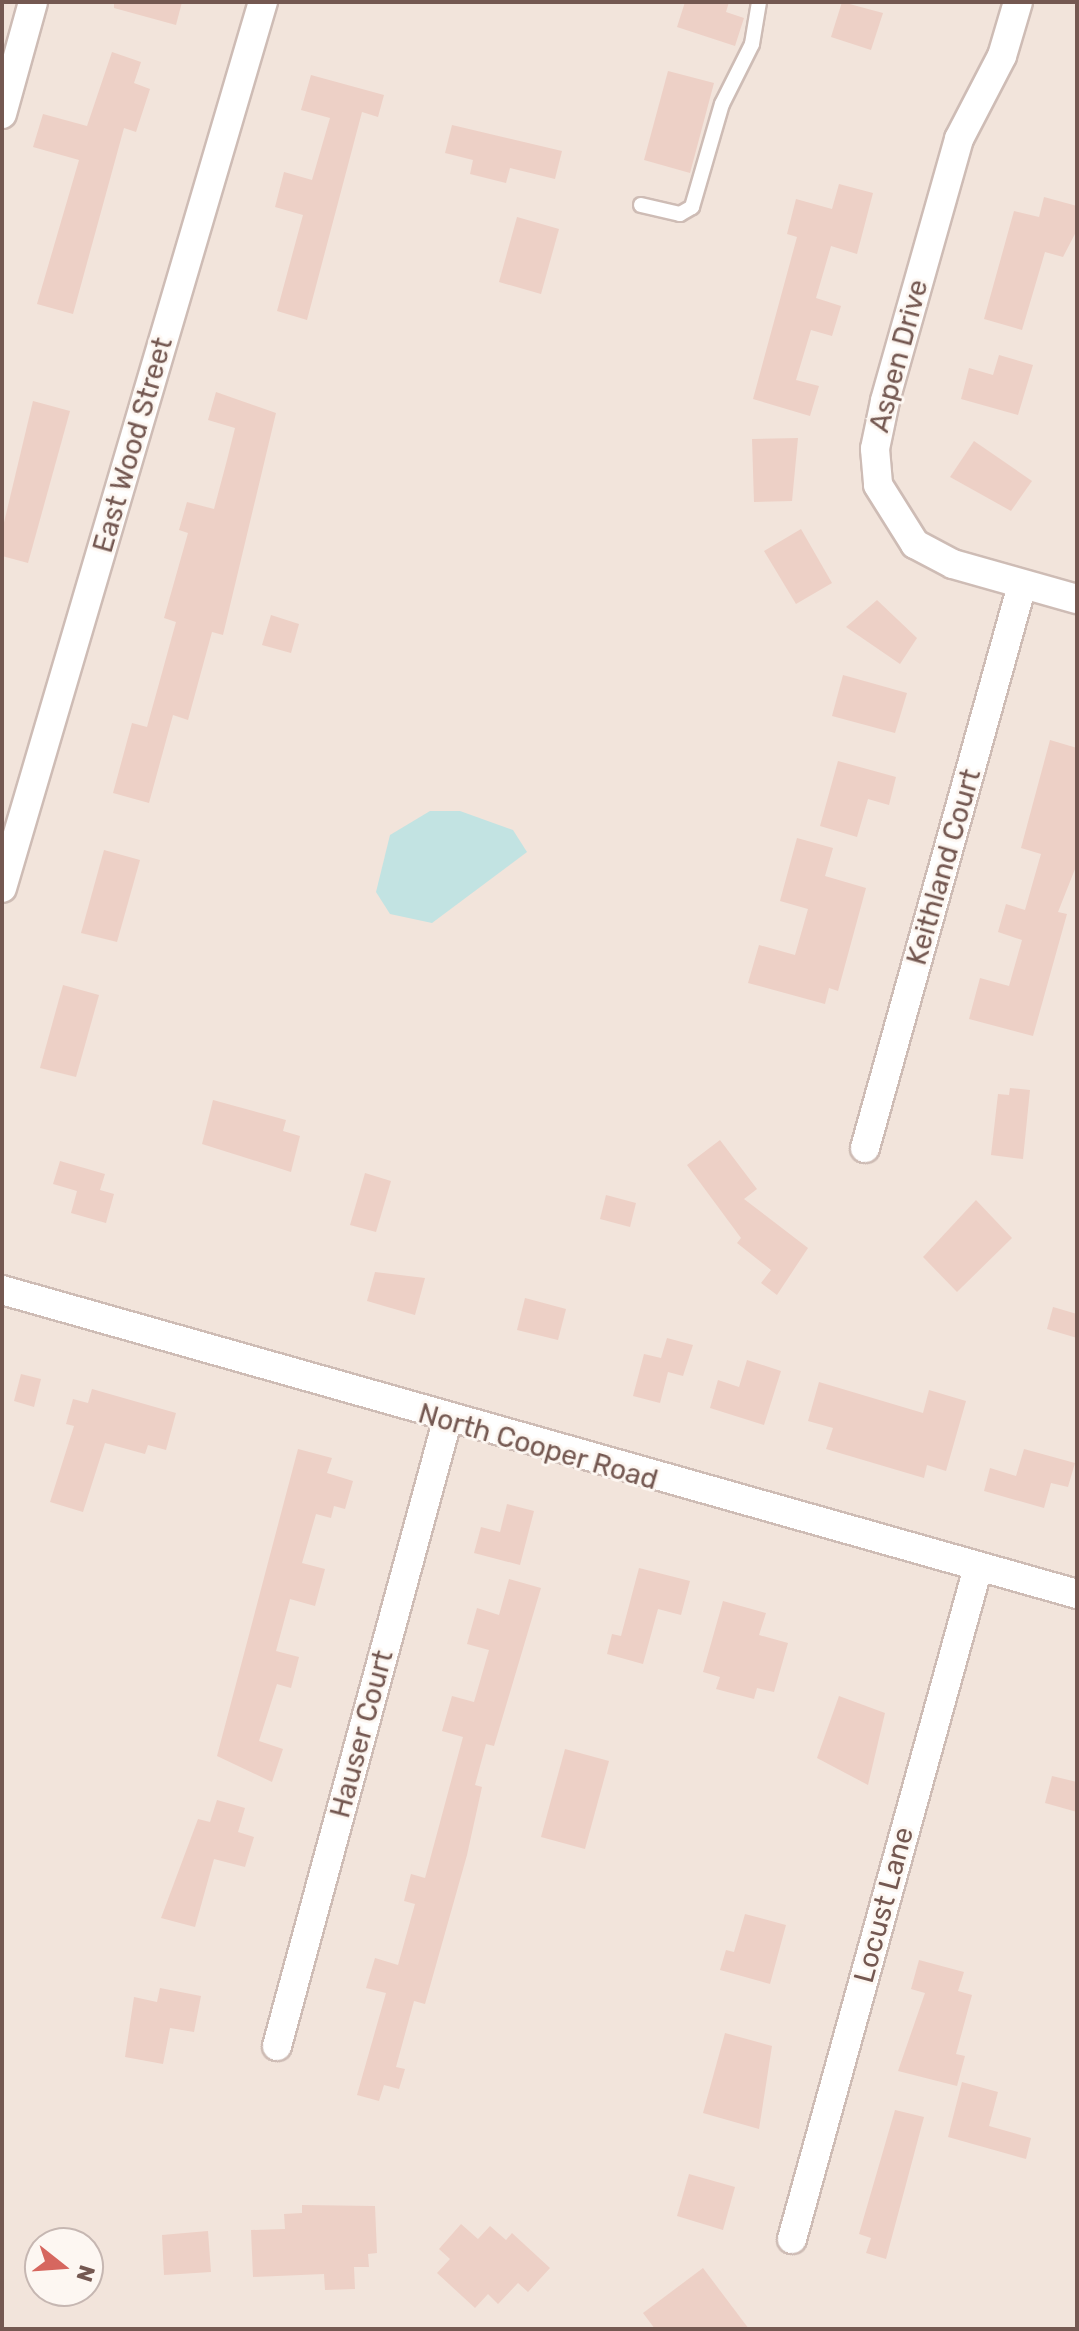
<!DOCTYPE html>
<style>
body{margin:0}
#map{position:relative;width:1079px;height:2331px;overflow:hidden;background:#fbf2ec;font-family:Rubik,sans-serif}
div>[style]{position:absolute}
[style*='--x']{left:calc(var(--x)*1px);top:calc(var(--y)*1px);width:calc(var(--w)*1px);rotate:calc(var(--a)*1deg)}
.residential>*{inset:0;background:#f2e4db}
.water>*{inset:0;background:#c2e3e2}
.building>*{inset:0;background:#edd0c6}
.roads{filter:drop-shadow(2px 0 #cebcb5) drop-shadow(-2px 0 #cebcb5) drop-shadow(0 2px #cebcb5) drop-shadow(0 -2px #cebcb5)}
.lane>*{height:14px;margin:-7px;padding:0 7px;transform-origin:7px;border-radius:7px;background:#fff}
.street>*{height:28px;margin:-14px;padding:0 14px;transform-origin:14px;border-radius:14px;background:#fff}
span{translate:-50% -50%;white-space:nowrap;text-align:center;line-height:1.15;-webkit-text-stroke:6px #fdf7f2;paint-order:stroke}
.street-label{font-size:28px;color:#745851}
.frame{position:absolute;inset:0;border:4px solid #745851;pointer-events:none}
.north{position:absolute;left:24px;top:2227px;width:80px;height:80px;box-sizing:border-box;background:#fdf7f2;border:2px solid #c6b7b2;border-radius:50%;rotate:107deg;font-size:22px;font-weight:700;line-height:32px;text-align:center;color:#745851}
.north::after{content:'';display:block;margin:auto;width:28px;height:36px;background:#d6675f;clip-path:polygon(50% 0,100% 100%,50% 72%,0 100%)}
</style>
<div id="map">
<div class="residential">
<div style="clip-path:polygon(2px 2px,260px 2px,2px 877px)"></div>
<div style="clip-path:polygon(266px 2px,1077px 2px,1077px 1585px,2px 1286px,2px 897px)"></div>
<div style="clip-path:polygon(evenodd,2px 1296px,1077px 1596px,1077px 2329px,2px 2329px,2px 1296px,40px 2243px,88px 2243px,88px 2291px,40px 2291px,40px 2243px)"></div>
</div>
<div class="water">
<div style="clip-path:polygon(430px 811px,460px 811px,513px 830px,527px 852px,432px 923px,390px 914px,376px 892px,390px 835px)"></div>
</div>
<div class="building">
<div style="clip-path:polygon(114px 2px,182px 2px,176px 25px,114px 8px)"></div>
<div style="clip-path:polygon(685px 2px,729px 2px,726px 12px,744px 18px,735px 46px,677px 27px)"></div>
<div style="clip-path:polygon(842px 2px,883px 13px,871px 50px,831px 37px)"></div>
<div style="clip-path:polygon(112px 52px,141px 62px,134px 83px,150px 89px,136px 132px,124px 128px,73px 314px,37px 304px,79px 160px,33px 147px,43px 114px,87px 126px)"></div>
<div style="clip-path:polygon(668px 71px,714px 83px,690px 173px,644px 160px)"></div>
<div style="clip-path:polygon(311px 75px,384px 95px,378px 117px,362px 112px,307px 320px,277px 311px,303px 215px,275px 207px,284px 172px,312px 180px,330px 118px,301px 110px)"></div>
<div style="clip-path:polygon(452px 125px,562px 151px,555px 179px,510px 168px,506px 183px,470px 174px,473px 160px,445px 153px)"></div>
<div style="clip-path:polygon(839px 184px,873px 193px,857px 254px,831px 246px,816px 298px,841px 306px,832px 336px,811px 330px,796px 380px,819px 386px,810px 416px,753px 399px,797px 237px,787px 234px,796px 199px,832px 209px)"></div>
<div style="clip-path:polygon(1044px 197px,1077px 206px,1077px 230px,1063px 257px,1045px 252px,1022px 330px,984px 319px,1014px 211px,1039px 217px)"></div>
<div style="clip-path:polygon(517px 217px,559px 229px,541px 294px,499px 282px)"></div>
<div style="clip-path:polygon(999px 355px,1033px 365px,1018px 415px,961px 399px,969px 368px,993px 375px)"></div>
<div style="clip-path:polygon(216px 392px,276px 413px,223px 635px,212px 632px,188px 720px,173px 715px,149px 803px,113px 793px,132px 723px,147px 727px,176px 622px,164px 618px,188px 533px,179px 530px,187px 502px,214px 509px,227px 460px,235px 428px,208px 420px)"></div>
<div style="clip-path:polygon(33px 401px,70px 411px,28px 563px,2px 556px,2px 531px)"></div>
<div style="clip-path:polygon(798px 438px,792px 501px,754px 502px,752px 439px)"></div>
<div style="clip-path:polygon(974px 441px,1032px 481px,1011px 511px,950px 477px)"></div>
<div style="clip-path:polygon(801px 529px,832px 583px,796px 604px,764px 551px)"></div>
<div style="clip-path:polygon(877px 600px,917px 638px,900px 664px,846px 627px)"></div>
<div style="clip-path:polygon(271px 615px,299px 624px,291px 653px,262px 645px)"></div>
<div style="clip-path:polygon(843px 675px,907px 693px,895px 733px,832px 716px)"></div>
<div style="clip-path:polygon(1050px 740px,1077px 748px,1077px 864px,1058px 912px,1067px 914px,1033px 1036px,969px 1019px,980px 978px,1009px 986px,1022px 940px,998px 932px,1006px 904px,1025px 910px,1041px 854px,1021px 848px)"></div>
<div style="clip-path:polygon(838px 761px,896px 777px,889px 805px,868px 799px,857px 837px,820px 826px)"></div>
<div style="clip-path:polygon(797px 838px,833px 848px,825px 876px,866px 888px,838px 991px,829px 988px,825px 1004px,748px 983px,759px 945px,795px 955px,808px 909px,780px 901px)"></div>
<div style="clip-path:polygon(104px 850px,140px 860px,117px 942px,81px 933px)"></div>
<div style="clip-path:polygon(63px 985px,99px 995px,76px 1077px,40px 1068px)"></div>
<div style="clip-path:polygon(1010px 1088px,1030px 1090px,1023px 1159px,991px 1155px,998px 1094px,1009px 1095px)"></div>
<div style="clip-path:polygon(213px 1100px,286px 1120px,283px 1131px,300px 1136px,291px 1172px,202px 1144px)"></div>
<div style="clip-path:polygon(720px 1140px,757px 1189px,744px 1199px,808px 1248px,777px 1295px,761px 1283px,771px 1270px,737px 1243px,741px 1238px,687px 1165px)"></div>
<div style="clip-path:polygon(60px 1161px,105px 1174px,100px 1190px,114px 1194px,106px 1223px,71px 1213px,77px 1191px,53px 1184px)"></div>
<div style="clip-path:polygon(365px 1173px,391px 1181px,376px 1232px,350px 1225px)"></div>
<div style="clip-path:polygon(606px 1195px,636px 1203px,630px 1227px,600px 1219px)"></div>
<div style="clip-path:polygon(976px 1200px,1012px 1238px,957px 1292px,923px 1257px)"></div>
<div style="clip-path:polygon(375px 1272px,425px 1278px,415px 1315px,367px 1301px)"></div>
<div style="clip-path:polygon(525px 1298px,566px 1309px,558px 1340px,517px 1330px)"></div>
<div style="clip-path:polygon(1053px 1307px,1077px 1314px,1077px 1338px,1047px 1329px)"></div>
<div style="clip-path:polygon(667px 1338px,693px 1345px,683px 1376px,668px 1372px,660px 1403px,633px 1396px,644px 1354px,661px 1358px)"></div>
<div style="clip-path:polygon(747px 1360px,781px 1371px,764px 1425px,710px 1408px,718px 1380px,739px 1387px)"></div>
<div style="clip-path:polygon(21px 1374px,41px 1379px,34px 1407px,14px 1401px)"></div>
<div style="clip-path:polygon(819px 1382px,923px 1413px,929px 1390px,966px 1401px,946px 1471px,927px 1465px,924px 1478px,826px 1449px,833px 1428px,808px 1421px)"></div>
<div style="clip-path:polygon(92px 1389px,176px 1413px,166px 1450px,148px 1445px,145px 1454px,105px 1443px,83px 1512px,50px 1502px,74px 1426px,66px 1424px,73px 1399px,88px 1403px)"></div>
<div style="clip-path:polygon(298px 1449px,332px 1458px,327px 1473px,353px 1481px,345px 1509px,334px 1506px,331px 1518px,316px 1514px,302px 1563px,325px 1569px,315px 1606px,290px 1599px,276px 1651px,299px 1657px,291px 1688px,277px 1684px,259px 1741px,283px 1749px,272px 1782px,217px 1756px)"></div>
<div style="clip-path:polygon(1024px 1449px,1075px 1463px,1068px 1487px,1051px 1483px,1044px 1508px,984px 1491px,990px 1468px,1016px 1476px)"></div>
<div style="clip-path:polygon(507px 1504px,534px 1511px,520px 1565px,474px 1553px,481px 1527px,500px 1532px)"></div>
<div style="clip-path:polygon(639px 1568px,690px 1581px,681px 1615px,658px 1609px,643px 1664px,607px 1654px,612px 1634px,621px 1636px)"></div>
<div style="clip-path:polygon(509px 1579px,541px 1588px,494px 1746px,486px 1744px,475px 1785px,482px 1787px,467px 1855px,425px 2004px,414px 2001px,396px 2067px,405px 2069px,399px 2089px,384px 2085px,379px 2101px,357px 2095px,386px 1993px,366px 1988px,375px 1958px,398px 1965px,415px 1904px,404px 1901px,411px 1874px,425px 1878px,463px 1737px,442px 1731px,452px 1696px,474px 1702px,489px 1650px,467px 1644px,477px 1608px,499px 1615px)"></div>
<div style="clip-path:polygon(723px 1601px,766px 1613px,759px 1635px,788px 1643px,774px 1692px,757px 1688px,754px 1699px,716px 1689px,720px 1677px,703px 1672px)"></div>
<div style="clip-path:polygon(839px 1696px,885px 1713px,868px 1785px,817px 1758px)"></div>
<div style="clip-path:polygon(565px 1749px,609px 1761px,585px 1849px,541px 1837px)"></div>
<div style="clip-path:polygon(1052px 1776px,1077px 1782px,1077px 1812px,1045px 1803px)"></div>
<div style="clip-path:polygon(217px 1800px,245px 1808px,238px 1832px,254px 1837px,245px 1867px,214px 1859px,195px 1927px,161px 1918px,198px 1819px,210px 1822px)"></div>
<div style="clip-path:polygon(745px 1914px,786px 1925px,770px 1984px,720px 1970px,726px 1950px,734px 1952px)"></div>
<div style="clip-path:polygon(919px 1960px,964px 1972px,958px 1991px,972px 1995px,956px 2054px,965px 2056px,957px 2086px,898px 2071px,925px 1993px,911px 1989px)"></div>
<div style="clip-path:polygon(160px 1988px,201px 1996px,194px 2032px,170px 2028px,163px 2064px,125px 2057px,134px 1997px,157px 2002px)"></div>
<div style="clip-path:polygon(725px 2033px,772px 2046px,759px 2129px,703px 2113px)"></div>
<div style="clip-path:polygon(962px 2082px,998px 2092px,989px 2126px,1031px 2138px,1026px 2159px,948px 2137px)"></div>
<div style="clip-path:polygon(895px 2110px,924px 2117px,886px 2259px,866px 2253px,871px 2238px,859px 2234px)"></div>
<div style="clip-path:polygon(689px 2174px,735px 2187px,723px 2230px,677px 2216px)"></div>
<div style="clip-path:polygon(302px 2205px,375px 2206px,377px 2253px,368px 2254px,369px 2267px,354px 2267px,355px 2289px,325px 2290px,324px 2274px,253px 2277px,251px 2230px,285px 2229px,284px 2214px,302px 2213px)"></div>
<div style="clip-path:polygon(461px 2224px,478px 2239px,490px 2226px,506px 2240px,512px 2233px,550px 2268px,528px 2292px,518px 2283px,498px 2304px,488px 2294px,475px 2308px,437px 2273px,450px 2259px,439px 2249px)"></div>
<div style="clip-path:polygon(208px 2231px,211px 2272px,164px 2275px,162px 2235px)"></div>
<div style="clip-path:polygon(703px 2268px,749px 2329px,655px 2329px,643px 2313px)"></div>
</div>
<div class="roads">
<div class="lane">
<div style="--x:641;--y:205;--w:40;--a:13"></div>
<div style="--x:680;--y:214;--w:14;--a:-30"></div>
<div style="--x:692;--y:207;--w:107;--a:-73.8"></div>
<div style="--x:722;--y:104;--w:67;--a:-63.4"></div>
<div style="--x:752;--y:44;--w:43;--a:-80.5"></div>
</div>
<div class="street">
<div style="--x:1018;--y:2;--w:56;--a:106.5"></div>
<div style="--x:1002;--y:56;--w:93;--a:117.4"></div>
<div style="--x:959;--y:139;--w:272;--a:105.8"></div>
<div style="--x:885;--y:401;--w:49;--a:101.8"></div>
<div style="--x:875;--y:449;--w:36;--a:85"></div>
<div style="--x:878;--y:485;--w:70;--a:57.9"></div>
<div style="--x:915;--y:544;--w:43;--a:27.8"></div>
<div style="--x:953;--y:564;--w:129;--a:15.8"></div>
<div style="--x:2;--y:114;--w:116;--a:-74.5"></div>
<div style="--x:2;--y:888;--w:924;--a:-73.59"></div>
<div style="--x:865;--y:1148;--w:584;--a:-74.42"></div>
<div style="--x:2;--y:1290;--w:1117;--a:15.79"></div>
<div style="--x:277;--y:2046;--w:648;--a:-74.78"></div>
<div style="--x:792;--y:2239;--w:693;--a:-74.52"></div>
</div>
</div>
<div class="street-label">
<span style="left:899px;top:356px;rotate:-75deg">Aspen Drive</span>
<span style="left:133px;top:445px;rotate:-74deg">East Wood Street</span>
<span style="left:944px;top:867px;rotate:-74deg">Keithland Court</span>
<span style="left:538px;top:1447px;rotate:16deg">North Cooper Road</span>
<span style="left:362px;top:1734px;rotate:-75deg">Hauser Court</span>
<span style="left:884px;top:1905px;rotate:-75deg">Locust Lane</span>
</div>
<div class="frame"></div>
<div class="north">N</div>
</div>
